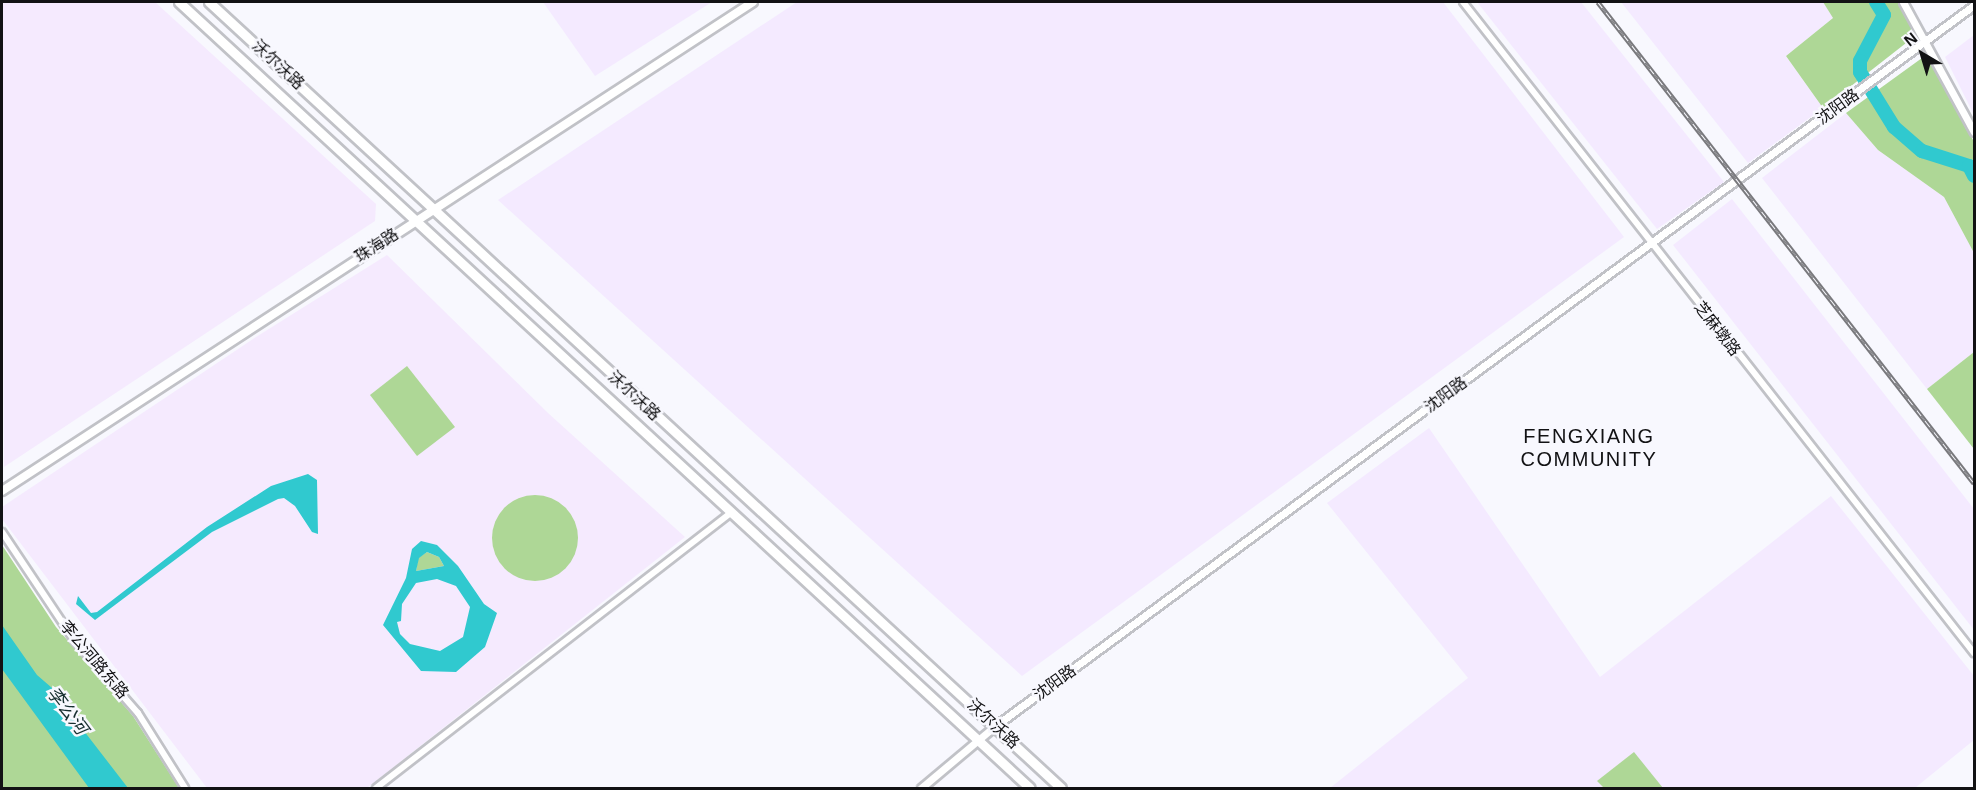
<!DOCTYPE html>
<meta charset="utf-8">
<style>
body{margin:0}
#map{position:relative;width:1976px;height:790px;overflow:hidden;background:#f8f8fe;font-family:Helvetica,"Noto Sans SC",sans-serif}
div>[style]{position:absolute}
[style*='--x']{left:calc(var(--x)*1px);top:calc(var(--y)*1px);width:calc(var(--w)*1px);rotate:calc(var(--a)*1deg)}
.commercial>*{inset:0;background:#f5eafe}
.industrial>*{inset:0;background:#f4eaff}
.green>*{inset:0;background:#aed796}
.round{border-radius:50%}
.water>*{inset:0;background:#30c9cf}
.river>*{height:14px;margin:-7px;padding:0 7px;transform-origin:7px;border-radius:7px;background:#30c9cf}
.roads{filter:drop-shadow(2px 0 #c1c2c7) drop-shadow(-2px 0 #c1c2c7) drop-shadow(0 2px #c1c2c7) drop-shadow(0 -2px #c1c2c7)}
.minor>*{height:6px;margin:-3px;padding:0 3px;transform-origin:3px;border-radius:3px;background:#fff}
.tertiary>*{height:7px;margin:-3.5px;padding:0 3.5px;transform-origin:3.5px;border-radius:3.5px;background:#fff}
.secondary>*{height:8px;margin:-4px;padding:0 4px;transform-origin:4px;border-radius:4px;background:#fff}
.trunk>*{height:9px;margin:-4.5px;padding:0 4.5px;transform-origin:4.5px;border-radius:4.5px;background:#fff}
.rail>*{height:4.5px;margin-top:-2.25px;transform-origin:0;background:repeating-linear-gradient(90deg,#f8f8fe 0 7px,#79797d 0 14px);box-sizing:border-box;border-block:2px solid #79797d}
span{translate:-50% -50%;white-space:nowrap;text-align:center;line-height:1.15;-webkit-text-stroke:5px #f8f8fe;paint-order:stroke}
.street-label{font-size:16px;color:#121214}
.water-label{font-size:18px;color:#172f30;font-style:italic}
.quarter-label{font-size:20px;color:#121214;letter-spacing:1.5px}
.frame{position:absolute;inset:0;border:3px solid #121214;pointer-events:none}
.north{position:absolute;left:1892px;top:24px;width:60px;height:60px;-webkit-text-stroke:4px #f8f8fe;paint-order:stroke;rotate:322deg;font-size:16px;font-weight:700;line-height:24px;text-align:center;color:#121214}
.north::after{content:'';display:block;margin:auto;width:21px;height:27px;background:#121214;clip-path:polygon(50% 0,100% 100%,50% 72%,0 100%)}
</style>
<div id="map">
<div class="commercial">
<div style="clip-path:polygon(2px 2px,155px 2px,376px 204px,375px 221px,4px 467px)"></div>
<div style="clip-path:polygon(387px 255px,548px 413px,685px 537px,367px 788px,207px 788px,2px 519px,2px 507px,253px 339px)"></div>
</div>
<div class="industrial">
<div style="clip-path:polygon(543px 2px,712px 2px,595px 76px)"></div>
<div style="clip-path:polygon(797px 2px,1443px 2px,1624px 237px,1022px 676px,498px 200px)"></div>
<div style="clip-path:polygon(1477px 2px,1581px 2px,1724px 182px,1657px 229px)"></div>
<div style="clip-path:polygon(1621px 2px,1823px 2px,1833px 18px,1786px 56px,1823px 108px,1748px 163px)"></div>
<div style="clip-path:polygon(1974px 35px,1974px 115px,1945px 57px)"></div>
<div style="clip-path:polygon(1846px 113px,1878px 150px,1944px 197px,1974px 253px,1974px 352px,1927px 389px,1762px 178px)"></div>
<div style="clip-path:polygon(1732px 199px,1974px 509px,1974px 630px,1673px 245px)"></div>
<div style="clip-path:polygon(1429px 428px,1600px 677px,1831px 496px,1974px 676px,1974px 740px,1915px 788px,1330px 788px,1468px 678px,1327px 503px)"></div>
</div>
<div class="green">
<div style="clip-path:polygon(1823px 2px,1898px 2px,1915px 36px,1823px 108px,1786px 56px,1833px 18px)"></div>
<div style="clip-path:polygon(1922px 58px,1934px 64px,1974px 142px,1974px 253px,1944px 197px,1878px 150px,1846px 113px)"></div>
<div style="clip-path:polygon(1974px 352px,1974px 449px,1927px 389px)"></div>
<div style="clip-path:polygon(407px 366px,455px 427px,417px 456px,370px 395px)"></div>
<div class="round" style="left:492px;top:495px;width:86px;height:86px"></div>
<div style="clip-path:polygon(2px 545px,56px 627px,133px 716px,179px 788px,2px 788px)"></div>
<div style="clip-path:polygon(427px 552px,439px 557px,444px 566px,416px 571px,418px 558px)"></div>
<div style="clip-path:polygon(1634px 752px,1663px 788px,1604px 788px,1597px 781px)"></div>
</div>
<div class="water">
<div style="clip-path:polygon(308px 474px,317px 480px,318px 534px,312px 532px,295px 506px,284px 498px,278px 499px,212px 532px,95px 620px,76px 604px,78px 596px,91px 613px,97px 612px,207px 527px,271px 486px)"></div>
<div style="clip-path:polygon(evenodd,421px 541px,437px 545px,458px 566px,484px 604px,497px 613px,485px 647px,456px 672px,421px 671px,383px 625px,406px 578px,412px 549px,421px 541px,427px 552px,439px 557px,444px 566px,416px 571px,419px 558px,427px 552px,421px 541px,437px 579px,456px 586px,470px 607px,463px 637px,440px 651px,410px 644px,400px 634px,397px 622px,401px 621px,402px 604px,416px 583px,437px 579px)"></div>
<div style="clip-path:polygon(2px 625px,37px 675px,66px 700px,84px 731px,128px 788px,89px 788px,2px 669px)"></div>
</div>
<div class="river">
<div style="--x:1876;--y:2;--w:15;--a:58"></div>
<div style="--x:1884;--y:15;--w:52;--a:117.6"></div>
<div style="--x:1860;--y:61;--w:11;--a:90"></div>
<div style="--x:1860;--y:72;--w:65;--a:58.3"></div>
<div style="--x:1894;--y:127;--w:37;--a:41"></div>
<div style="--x:1922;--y:151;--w:49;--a:17.7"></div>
<div style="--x:1969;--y:166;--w:11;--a:63"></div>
</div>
<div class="roads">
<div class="minor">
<div style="--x:1463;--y:2;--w:828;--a:51.87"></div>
<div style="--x:2;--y:532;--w:130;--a:56.3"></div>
<div style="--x:74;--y:640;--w:97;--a:48.8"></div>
<div style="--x:138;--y:713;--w:89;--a:57.9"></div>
<div style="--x:376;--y:788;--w:450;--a:-37.8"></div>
</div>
<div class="tertiary">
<div style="--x:1903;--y:2;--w:148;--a:61.4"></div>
<div style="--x:921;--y:788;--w:97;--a:-40"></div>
<div style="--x:995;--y:726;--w:1216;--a:-36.37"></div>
</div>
<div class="secondary">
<div style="--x:2;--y:491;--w:896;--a:-33.07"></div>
</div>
<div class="trunk">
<div style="--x:179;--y:2;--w:1158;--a:42.73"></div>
<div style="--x:209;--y:2;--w:1159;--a:42.69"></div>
</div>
</div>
<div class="rail">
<div style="--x:1598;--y:2;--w:611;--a:51.99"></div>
</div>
<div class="street-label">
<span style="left:278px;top:65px;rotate:43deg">沃尔沃路</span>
<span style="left:1838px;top:107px;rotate:-36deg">沈阳路</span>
<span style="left:377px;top:246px;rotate:-33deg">珠海路</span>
<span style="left:1717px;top:329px;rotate:52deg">芝麻墩路</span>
<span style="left:1446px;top:395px;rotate:-36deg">沈阳路</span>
<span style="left:634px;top:396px;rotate:43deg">沃尔沃路</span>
<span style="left:94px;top:660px;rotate:50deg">李公河路东路</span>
<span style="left:1055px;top:683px;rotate:-36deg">沈阳路</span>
<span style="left:993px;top:724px;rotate:43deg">沃尔沃路</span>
</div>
<div class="water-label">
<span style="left:67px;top:711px;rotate:53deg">李公河</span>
</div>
<div class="quarter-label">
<span style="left:1589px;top:448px">FENGXIANG<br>COMMUNITY</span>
</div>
<div class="frame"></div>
<div class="north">N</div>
</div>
